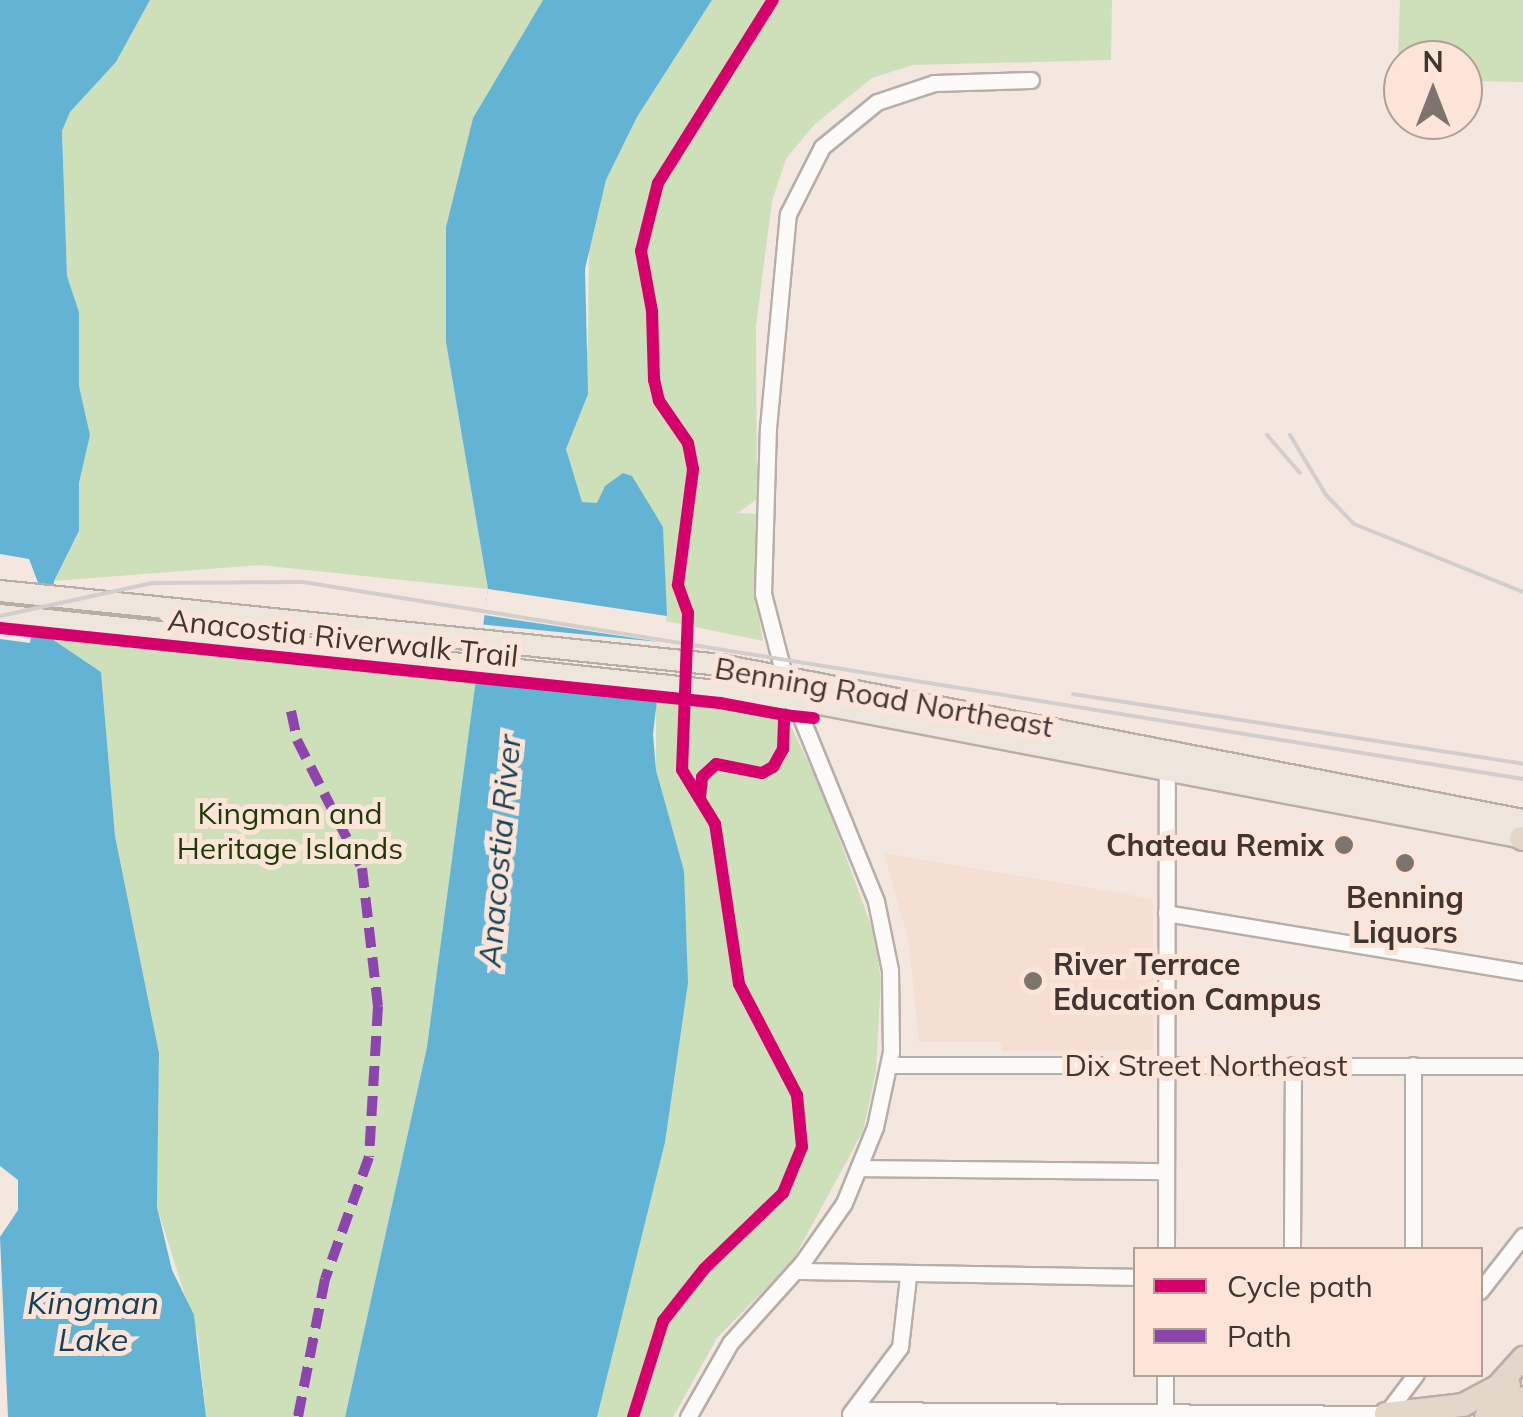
<!DOCTYPE html>
<style>
body{margin:0}
#map{position:relative;width:1523px;height:1417px;overflow:hidden;background:#f4e7e0;font-family:Mulish,sans-serif}
div>[style]{position:absolute}
[style*='--x']{left:calc(var(--x)*1px);top:calc(var(--y)*1px);width:calc(var(--w)*1px);rotate:calc(var(--a)*1deg)}
.built>*{inset:0;background:#f5ded2}
.green>*{inset:0;background:#cde0ba}
.water>*{inset:0;background:#63b3d5}
.pier>*{inset:0;background:#f4e7e0}
.roads{filter:drop-shadow(2px 0 #b8aea8) drop-shadow(-2px 0 #b8aea8) drop-shadow(0 2px #b8aea8) drop-shadow(0 -2px #b8aea8)}
.minor>*{height:15px;margin:-7.5px;padding:0 7.5px;transform-origin:7.5px;border-radius:7.5px;background:#fdfbfa}
.major>*{height:20px;margin:-10px;padding:0 10px;transform-origin:10px;border-radius:10px;background:#eee6dd}
.highway>*{height:22px;margin:-11px;padding:0 11px;transform-origin:11px;border-radius:11px;background:#e3d7c9}
.rail>*{height:4px;margin:-2px;padding:0 2px;transform-origin:2px;border-radius:2px;background:#d2cecc}
.quiet>*{height:10px;margin-top:-5px;transform-origin:0;background:repeating-linear-gradient(90deg,#8e44ad 0 20px,transparent 0 30px)}
.cycleway>*{height:12px;margin:-6px;padding:0 6px;transform-origin:6px;border-radius:6px;background:#d6006c}
.dots>*{width:28px;height:28px;translate:-50% -50%;box-sizing:border-box;border:5px solid #fce5d8;border-radius:50%}
span{translate:-50% -50%;white-space:nowrap;text-align:center;line-height:1.15;-webkit-text-stroke:10px #fce5d8;paint-order:stroke}
.street-label{font-size:30px;color:#3f3631}
.park-label{font-size:30px;color:#183c03}
.poi-label{font-size:30px;color:#3f3631;font-weight:700}
.right{translate:-100% -50%;text-align:right}
.left{translate:0 -50%;text-align:left}
.water-label{font-size:32px;color:#134258;font-style:italic}
.legend{position:absolute;left:1133px;top:1247px;width:350px;height:130px;box-sizing:border-box;background:#fce5d8;border:2px solid #b09f95;margin:0;padding:12px 18px;list-style:none;font-size:30px;color:#3f3631}
.legend li{display:flex;align-items:center;gap:20px;height:50px}
.legend b{width:50px;border:2px solid #b09f95}
.north{position:absolute;left:1383px;top:40px;width:100px;height:100px;box-sizing:border-box;background:#fce5d8;border:2px solid #b09f95;border-radius:50%;rotate:0deg;font-size:28px;font-weight:700;line-height:40px;text-align:center;color:#3f3631}
.north::after{content:'';display:block;margin:auto;width:35px;height:45px;background:#7e746e;clip-path:polygon(50% 0,100% 100%,50% 72%,0 100%)}
</style>
<div id="map">
<div class="built">
<div style="clip-path:polygon(884px 853px,1153px 899px,1153px 1050px,1002px 1051px,1002px 1042px,919px 1042px,909px 943px)"></div>
</div>
<div class="green">
<div style="clip-path:polygon(150px 0,543px 0,473px 118px,446px 227px,446px 342px,488px 589px,259px 565px,54px 581px,79px 532px,79px 483px,90px 435px,79px 386px,79px 312px,67px 276px,62px 131px,70px 112px,116px 62px)"></div>
<div style="clip-path:polygon(712px 0,1112px 0,1111px 60px,913px 65px,872px 78px,814px 125px,786px 159px,772px 201px,756px 326px,757px 499px,738px 513px,757px 514px,756px 599px,763px 641px,666px 621px,663px 527px,582px 503px,566px 449px,588px 345px,589px 240px,606px 180px,637px 117px)"></div>
<div style="clip-path:polygon(1400px 0,1523px 0,1523px 82px,1463px 81px,1463px 60px,1403px 60px,1403px 82px,1397px 83px)"></div>
<div style="clip-path:polygon(49px 637px,479px 681px,427px 1047px,345px 1417px,206px 1417px,198px 1337px,157px 1207px,159px 1053px,115px 836px,101px 672px)"></div>
<div style="clip-path:polygon(656px 701px,785px 714px,822px 791px,873px 931px,881px 979px,876px 1072px,863px 1131px,792px 1262px,717px 1338px,673px 1417px,472px 1417px,670px 833px,656px 769px)"></div>
</div>
<div class="water">
<div style="clip-path:polygon(0 0,150px 0,116px 62px,70px 112px,62px 131px,67px 276px,79px 312px,79px 386px,90px 435px,79px 483px,79px 531px,54px 581px,49px 637px,101px 672px,115px 836px,159px 1053px,157px 1207px,172px 1270px,194px 1315px,206px 1417px,8px 1417px,0 1237px,18px 1210px,18px 1180px,0 1166px,0 639px,30px 643px,39px 585px,29px 559px,0 554px)"></div>
<div style="clip-path:polygon(543px 0,712px 0,637px 117px,606px 180px,585px 269px,588px 394px,566px 449px,582px 502px,597px 503px,605px 486px,623px 473px,632px 476px,663px 527px,667px 616px,653px 734px,656px 770px,684px 871px,688px 983px,665px 1142px,597px 1417px,345px 1417px,427px 1047px,488px 589px,446px 342px,446px 227px,473px 118px)"></div>
</div>
<div class="pier">
<div style="clip-path:polygon(488px 589px,667px 616px,661px 700px,474px 680px,478px 624px,660px 642px,484px 615px)"></div>
</div>
<div class="roads">
<div class="minor">
<div style="--x:1166;--y:913;--w:362;--a:9.4"></div>
<div style="--x:889;--y:1065;--w:634;--a:0.09"></div>
<div style="--x:861;--y:1168;--w:305;--a:0.6"></div>
<div style="--x:1166;--y:1250;--w:486;--a:-89.9"></div>
<div style="--x:1292;--y:1250;--w:185;--a:-89.7"></div>
<div style="--x:1413;--y:1250;--w:185;--a:-90"></div>
<div style="--x:795;--y:1271;--w:341;--a:1"></div>
<div style="--x:1480;--y:1291;--w:70;--a:-52"></div>
<div style="--x:854;--y:1410;--w:532;--a:0.43"></div>
<div style="--x:850;--y:1414;--w:84;--a:-53.3"></div>
<div style="--x:900;--y:1347;--w:70;--a:-83.5"></div>
<div style="--x:1385;--y:1415;--w:51;--a:-52.9"></div>
<div style="--x:688;--y:1417;--w:85;--a:-60.4"></div>
<div style="--x:730;--y:1343;--w:108;--a:-48"></div>
<div style="--x:802;--y:1263;--w:73;--a:-55"></div>
<div style="--x:844;--y:1203;--w:82;--a:-67.8"></div>
<div style="--x:875;--y:1127;--w:77;--a:-78"></div>
<div style="--x:891;--y:1052;--w:82;--a:-90.7"></div>
<div style="--x:890;--y:970;--w:70;--a:-101.5"></div>
<div style="--x:876;--y:901;--w:244;--a:-112.2"></div>
<div style="--x:784;--y:675;--w:84;--a:-104.5"></div>
<div style="--x:763;--y:594;--w:166;--a:-88.3"></div>
<div style="--x:768;--y:428;--w:215;--a:-84.7"></div>
<div style="--x:788;--y:214;--w:75;--a:-63.1"></div>
<div style="--x:822;--y:147;--w:71;--a:-39.3"></div>
<div style="--x:877;--y:102;--w:60;--a:-18.4"></div>
<div style="--x:934;--y:83;--w:97;--a:-1.8"></div>
<div style="--x:1165;--y:1417;--w:43;--a:-90"></div>
</div>
<div class="major">
<div style="--x:0;--y:591;--w:725;--a:5.86"></div>
<div style="--x:721;--y:665;--w:817;--a:10.94"></div>
<div style="--x:0;--y:615;--w:797;--a:6.05"></div>
<div style="--x:793;--y:699;--w:743;--a:10.78"></div>
</div>
<div class="highway">
<div style="--x:1521;--y:838;--w:2;--a:27"></div>
<div style="--x:1386;--y:1414;--w:78;--a:-6.7"></div>
<div style="--x:1463;--y:1405;--w:40;--a:-28"></div>
<div style="--x:1498;--y:1386;--w:38;--a:-48"></div>
<div style="--x:1486;--y:1417;--w:39;--a:-54"></div>
<div style="--x:1508;--y:1417;--w:24;--a:-52"></div>
</div>
</div>
<div class="rail">
<div style="--x:1267;--y:435;--w:50;--a:49"></div>
<div style="--x:1290;--y:435;--w:70;--a:59"></div>
<div style="--x:1326;--y:495;--w:40;--a:46"></div>
<div style="--x:1354;--y:524;--w:182;--a:21.9"></div>
<div style="--x:0;--y:616;--w:157;--a:-12.2"></div>
<div style="--x:153;--y:583;--w:150;--a:-0.4"></div>
<div style="--x:303;--y:582;--w:1236;--a:9.17"></div>
<div style="--x:1073;--y:694;--w:455;--a:8.8"></div>
</div>
<div class="quiet">
<div style="--x:291;--y:711;--w:30;--a:78"></div>
<div style="--x:297;--y:740;--w:144;--a:63.1"></div>
<div style="--x:362;--y:868;--w:139;--a:83.4"></div>
<div style="--x:378;--y:1006;--w:151;--a:93.4"></div>
<div style="--x:369;--y:1157;--w:130;--a:109.8"></div>
<div style="--x:325;--y:1279;--w:141;--a:101.1"></div>
</div>
<div class="cycleway">
<div style="--x:0;--y:628;--w:724;--a:5.95"></div>
<div style="--x:720;--y:703;--w:65;--a:10.6"></div>
<div style="--x:700;--y:797;--w:20;--a:-84"></div>
<div style="--x:702;--y:777;--w:19;--a:-43"></div>
<div style="--x:716;--y:764;--w:47;--a:11.1"></div>
<div style="--x:762;--y:773;--w:13;--a:-29"></div>
<div style="--x:773;--y:767;--w:21;--a:-61"></div>
<div style="--x:783;--y:749;--w:34;--a:-88"></div>
<div style="--x:784;--y:715;--w:30;--a:6"></div>
<div style="--x:633;--y:1417;--w:101;--a:-72.6"></div>
<div style="--x:663;--y:1321;--w:66;--a:-51.7"></div>
<div style="--x:704;--y:1269;--w:110;--a:-43.9"></div>
<div style="--x:783;--y:1193;--w:50;--a:-67.6"></div>
<div style="--x:802;--y:1147;--w:52;--a:-95.5"></div>
<div style="--x:797;--y:1095;--w:125;--a:-117.6"></div>
<div style="--x:739;--y:984;--w:162;--a:-98.5"></div>
<div style="--x:715;--y:824;--w:63;--a:-121.4"></div>
<div style="--x:682;--y:770;--w:157;--a:-87.8"></div>
<div style="--x:688;--y:613;--w:30;--a:-110"></div>
<div style="--x:678;--y:585;--w:117;--a:-82.6"></div>
<div style="--x:693;--y:469;--w:26;--a:-101"></div>
<div style="--x:688;--y:443;--w:51;--a:-124.6"></div>
<div style="--x:659;--y:401;--w:22;--a:-103"></div>
<div style="--x:654;--y:380;--w:69;--a:-91.7"></div>
<div style="--x:652;--y:311;--w:61;--a:-100.4"></div>
<div style="--x:641;--y:251;--w:70;--a:-76"></div>
<div style="--x:658;--y:183;--w:216;--a:-57.9"></div>
</div>
<div class="dots">
<div style="left:1344px;top:845px;background:#7e746e"></div>
<div style="left:1405px;top:863px;background:#7e746e"></div>
<div style="left:1033px;top:981px;background:#7e746e"></div>
</div>
<div class="street-label">
<span style="left:343px;top:638px;rotate:6deg">Anacostia Riverwalk Trail</span>
<span style="left:884px;top:697px;rotate:10deg">Benning Road Northeast</span>
<span style="left:1206px;top:1065px">Dix Street Northeast</span>
</div>
<div class="park-label">
<span style="left:290px;top:830px">Kingman and<br>Heritage Islands</span>
</div>
<div class="poi-label">
<span class="right" style="left:1324px;top:845px">Chateau Remix</span>
<span style="left:1405px;top:914px">Benning<br>Liquors</span>
<span class="left" style="left:1053px;top:981px">River Terrace<br>Education Campus</span>
</div>
<div class="water-label">
<span style="left:499px;top:851px;rotate:-85deg">Anacostia River</span>
<span style="left:93px;top:1321px">Kingman<br>Lake</span>
</div>
<ul class="legend">
<li><b style="height:12px;background:#d6006c"></b>Cycle path</li>
<li><b style="height:12px;background:#8e44ad"></b>Path</li>
</ul>
<div class="north">N</div>
</div>
